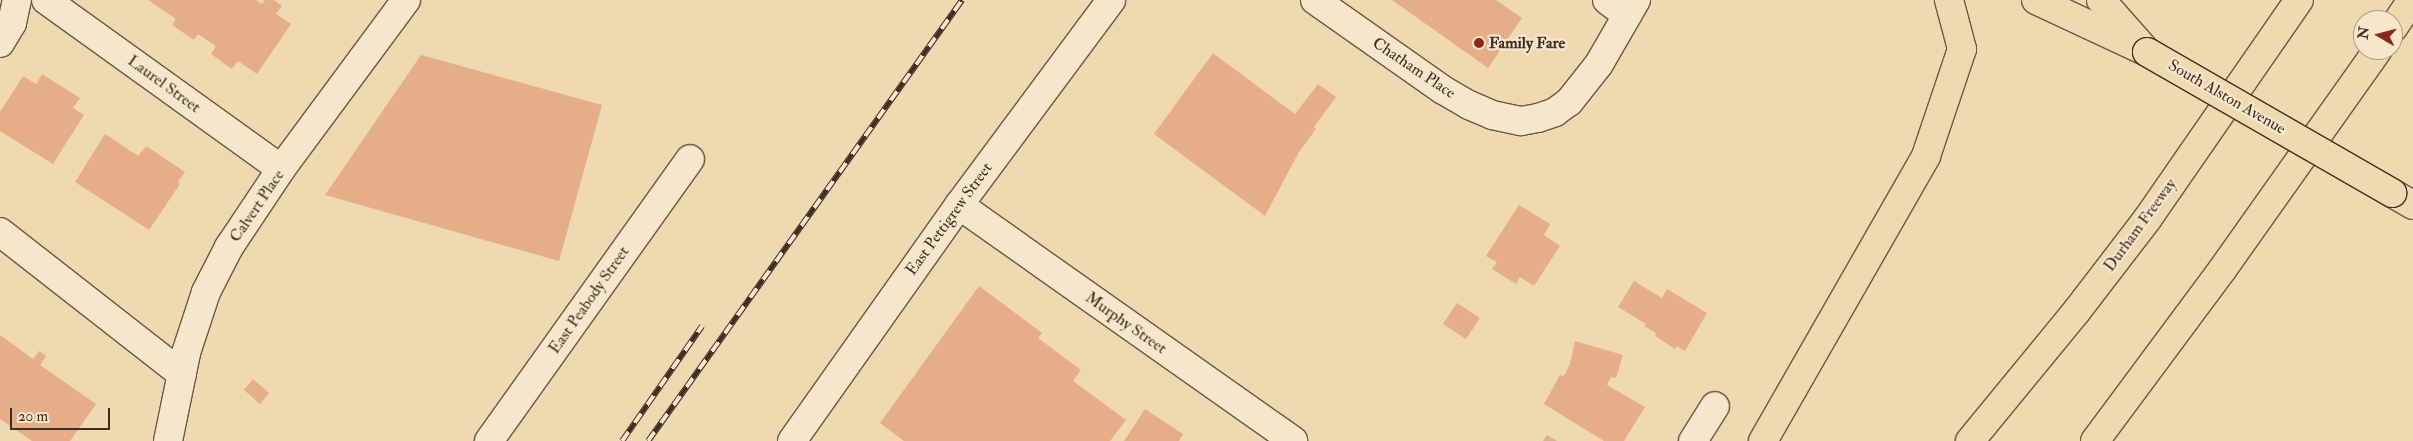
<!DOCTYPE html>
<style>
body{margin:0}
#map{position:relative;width:2413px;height:441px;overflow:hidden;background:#efd9b1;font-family:"IM FELL Double Pica",serif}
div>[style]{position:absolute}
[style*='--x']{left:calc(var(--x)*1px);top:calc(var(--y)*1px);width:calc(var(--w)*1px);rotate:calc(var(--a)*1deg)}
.building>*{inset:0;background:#e5ae88}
.roads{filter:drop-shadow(1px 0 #6a5844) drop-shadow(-1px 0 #6a5844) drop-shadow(0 1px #6a5844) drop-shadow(0 -1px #6a5844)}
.minor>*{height:28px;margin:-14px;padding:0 14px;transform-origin:14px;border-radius:14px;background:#f5e6cc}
.major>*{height:28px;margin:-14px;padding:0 14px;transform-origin:14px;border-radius:14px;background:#efd9b1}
.highway>*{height:28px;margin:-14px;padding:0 14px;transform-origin:14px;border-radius:14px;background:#efd9b1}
.rail>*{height:5.5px;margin-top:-2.75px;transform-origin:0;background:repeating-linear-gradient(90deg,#f5e6cc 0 11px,#3e2d20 0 22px);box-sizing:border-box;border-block:1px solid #3e2d20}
.bridges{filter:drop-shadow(1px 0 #3e2d20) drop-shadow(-1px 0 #3e2d20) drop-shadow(0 1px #3e2d20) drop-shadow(0 -1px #3e2d20)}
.major-bridge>*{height:28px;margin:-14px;padding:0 14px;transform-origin:14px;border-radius:14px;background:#efd9b1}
.dots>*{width:14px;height:14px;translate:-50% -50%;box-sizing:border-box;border:2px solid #f5e6cc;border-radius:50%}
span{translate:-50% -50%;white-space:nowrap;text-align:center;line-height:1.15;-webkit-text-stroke:4.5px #f5e6cc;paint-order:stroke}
.poi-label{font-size:16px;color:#3e2d20;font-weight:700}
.left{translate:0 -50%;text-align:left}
.street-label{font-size:16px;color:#3e2d20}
.north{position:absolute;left:2353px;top:10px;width:50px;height:50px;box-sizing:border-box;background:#f5e6cc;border:1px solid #ac9c87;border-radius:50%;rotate:278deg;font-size:14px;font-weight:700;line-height:20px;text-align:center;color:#3e2d20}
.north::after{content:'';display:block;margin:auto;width:18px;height:22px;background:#8f2418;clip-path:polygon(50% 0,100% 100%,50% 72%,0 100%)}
.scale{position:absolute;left:10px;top:408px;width:100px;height:22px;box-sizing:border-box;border:2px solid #3e2d20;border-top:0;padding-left:6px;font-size:15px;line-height:18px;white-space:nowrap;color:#3e2d20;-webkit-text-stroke:4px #f5e6cc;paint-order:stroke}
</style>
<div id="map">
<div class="building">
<div style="clip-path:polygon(148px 0,256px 0,262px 4px,265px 0,274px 0,282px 6px,276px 14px,291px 24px,257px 74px,238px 61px,232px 69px,211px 54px,216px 46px,198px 34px,194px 40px,172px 25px,176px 19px)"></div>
<div style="clip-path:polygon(1392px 0,1496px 0,1522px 18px,1488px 68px)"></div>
<div style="clip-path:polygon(1213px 53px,1295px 114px,1318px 84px,1336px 97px,1314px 127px,1316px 129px,1299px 152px,1265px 216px,1154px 134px)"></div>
<div style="clip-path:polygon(421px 55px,602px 105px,559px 261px,325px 195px)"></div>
<div style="clip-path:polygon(42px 74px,80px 98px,73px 108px,84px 115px,53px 164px,0 131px,0 112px,23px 76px,36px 84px)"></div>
<div style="clip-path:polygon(105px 134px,138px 156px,146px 146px,185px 172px,178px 182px,180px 184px,149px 230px,75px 182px)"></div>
<div style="clip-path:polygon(1519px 205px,1550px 224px,1544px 235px,1560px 246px,1534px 286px,1520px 277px,1516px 284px,1492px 269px,1497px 262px,1486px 256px)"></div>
<div style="clip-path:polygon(1634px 281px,1662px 298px,1667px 289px,1707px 313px,1685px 351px,1677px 346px,1675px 349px,1655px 336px,1656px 333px,1644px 326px,1646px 324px,1618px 307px)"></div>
<div style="clip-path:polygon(979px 286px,1042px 333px,1038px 338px,1081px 370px,1073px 381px,1126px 420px,1110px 441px,904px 441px,880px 423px)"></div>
<div style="clip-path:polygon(1457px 303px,1480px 318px,1466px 339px,1443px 324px)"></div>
<div style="clip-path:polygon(0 335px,33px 359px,39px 351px,46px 356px,40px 365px,96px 404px,70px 441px,32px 441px,0 419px)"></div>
<div style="clip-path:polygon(1575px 341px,1623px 355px,1616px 378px,1611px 377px,1607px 385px,1645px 407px,1624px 441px,1604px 441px,1544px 404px,1560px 375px,1564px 376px,1570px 364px)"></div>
<div style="clip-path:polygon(253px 379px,269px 393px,260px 404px,244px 390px)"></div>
<div style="clip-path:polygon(1145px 409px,1183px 434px,1179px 441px,1124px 441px)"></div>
<div style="clip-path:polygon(1547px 435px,1557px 441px,1543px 441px)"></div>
</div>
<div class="roads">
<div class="minor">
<div style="--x:46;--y:0;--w:289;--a:35.7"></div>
<div style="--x:1315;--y:0;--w:156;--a:35.1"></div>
<div style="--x:1443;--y:90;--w:30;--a:30"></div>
<div style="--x:1469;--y:105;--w:25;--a:23"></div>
<div style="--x:1492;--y:115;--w:30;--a:12"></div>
<div style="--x:1521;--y:121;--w:17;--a:-10"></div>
<div style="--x:1538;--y:118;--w:18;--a:-19"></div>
<div style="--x:1555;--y:112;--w:17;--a:-36"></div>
<div style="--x:1569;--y:102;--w:48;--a:-51.7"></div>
<div style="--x:1599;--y:64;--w:74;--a:-60"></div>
<div style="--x:1607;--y:0;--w:25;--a:37"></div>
<div style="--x:0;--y:43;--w:23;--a:-59"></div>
<div style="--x:12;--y:23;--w:24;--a:-78"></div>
<div style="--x:959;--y:205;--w:409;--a:35.2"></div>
<div style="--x:0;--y:232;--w:231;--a:38"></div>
<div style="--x:168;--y:441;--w:90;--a:-78.4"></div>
<div style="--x:186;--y:353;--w:64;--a:-71.8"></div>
<div style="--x:206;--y:292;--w:51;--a:-62.9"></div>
<div style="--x:229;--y:247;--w:94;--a:-56.3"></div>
<div style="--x:281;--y:169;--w:210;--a:-53.5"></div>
<div style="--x:489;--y:441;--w:346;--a:-54.5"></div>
<div style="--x:792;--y:441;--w:289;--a:-54.7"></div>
<div style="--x:959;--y:205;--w:255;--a:-53.4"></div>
<div style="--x:1693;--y:441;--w:41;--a:-57.8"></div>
</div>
<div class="major">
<div style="--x:2036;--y:0;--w:123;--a:25.1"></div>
<div style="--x:2392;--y:193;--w:24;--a:30"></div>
</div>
<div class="highway">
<div style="--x:2101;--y:0;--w:69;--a:48.5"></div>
<div style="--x:2393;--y:28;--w:34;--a:-56"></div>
<div style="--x:1763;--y:441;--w:328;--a:-60.2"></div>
<div style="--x:1926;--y:156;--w:113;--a:-71.4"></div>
<div style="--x:1962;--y:49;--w:51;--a:-104.9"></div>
<div style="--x:1970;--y:441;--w:167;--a:-50.6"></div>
<div style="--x:2076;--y:312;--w:118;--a:-52.5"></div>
<div style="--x:2148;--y:218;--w:265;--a:-55.3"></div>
<div style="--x:2095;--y:441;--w:213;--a:-53.4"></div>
<div style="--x:2222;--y:270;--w:270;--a:-54.7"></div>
</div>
</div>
<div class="rail">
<div style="--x:622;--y:441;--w:140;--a:-55.2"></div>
<div style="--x:648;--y:441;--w:541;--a:-54.55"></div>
</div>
<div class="bridges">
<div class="major-bridge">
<div style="--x:2147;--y:52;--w:283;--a:29.9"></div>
</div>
</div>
<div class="dots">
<div style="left:1479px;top:43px;background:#8f2418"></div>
</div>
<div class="poi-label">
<span class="left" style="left:1489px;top:43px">Family Fare</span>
</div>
<div class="street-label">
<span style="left:1414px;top:68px;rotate:34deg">Chatham Place</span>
<span style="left:164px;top:84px;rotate:36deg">Laurel Street</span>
<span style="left:2227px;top:97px;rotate:30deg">South Alston Avenue</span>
<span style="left:257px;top:206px;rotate:-56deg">Calvert Place</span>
<span style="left:949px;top:219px;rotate:-54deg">East Pettigrew Street</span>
<span style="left:2140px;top:225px;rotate:-54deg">Durham Freeway</span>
<span style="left:589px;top:300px;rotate:-55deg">East Peabody Street</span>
<span style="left:1126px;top:323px;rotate:35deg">Murphy Street</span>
</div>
<div class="north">N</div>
<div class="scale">20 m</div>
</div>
